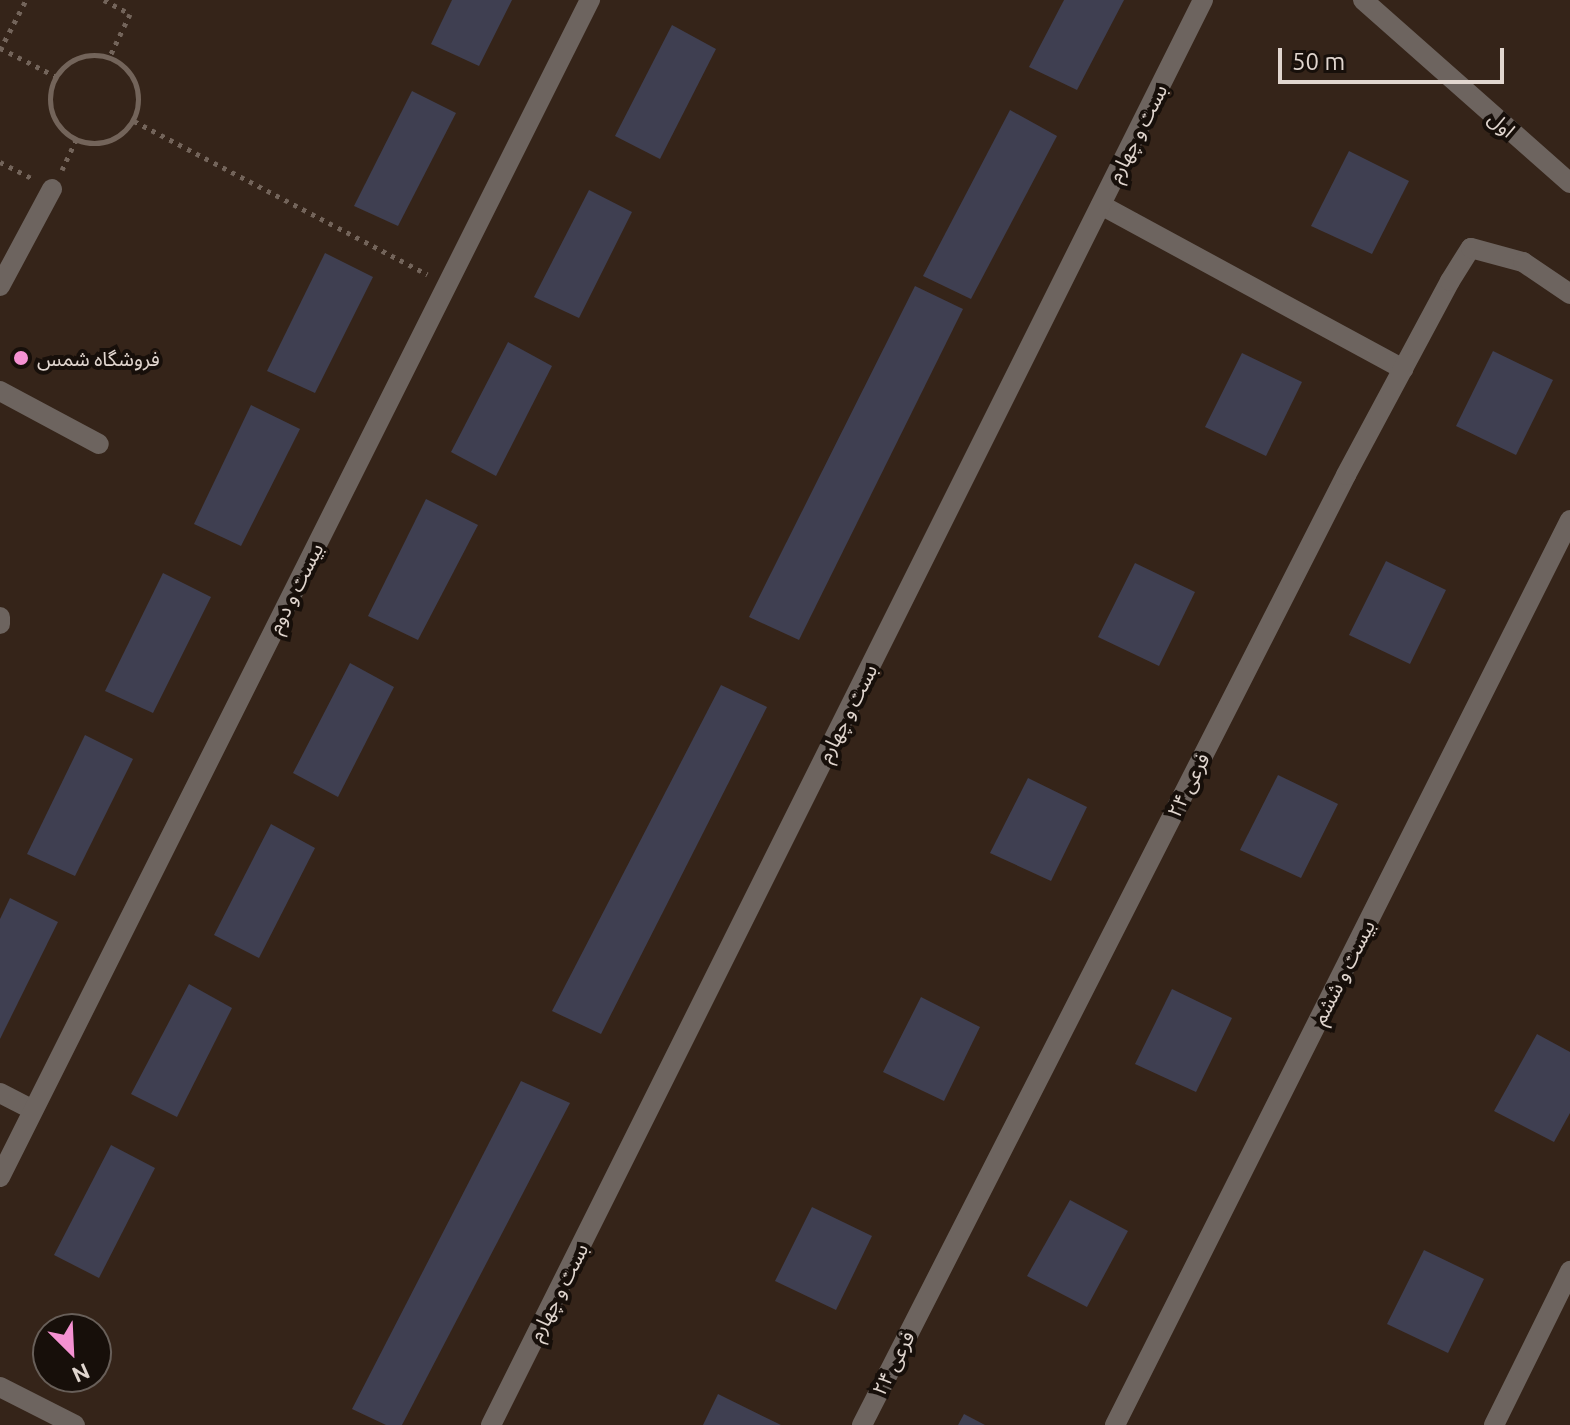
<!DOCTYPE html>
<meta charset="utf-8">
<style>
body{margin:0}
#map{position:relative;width:1570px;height:1425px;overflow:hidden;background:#352419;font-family:Ubuntu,"Noto Sans Arabic",sans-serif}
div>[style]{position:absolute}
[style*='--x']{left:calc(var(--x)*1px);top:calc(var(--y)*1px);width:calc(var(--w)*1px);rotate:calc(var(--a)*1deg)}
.building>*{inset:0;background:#3f3f51}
.path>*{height:5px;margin-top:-2.5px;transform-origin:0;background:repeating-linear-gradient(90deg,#73645a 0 4px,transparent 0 10px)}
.path>.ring{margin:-2.5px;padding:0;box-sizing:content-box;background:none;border:5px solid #73645a;border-radius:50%}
.minor>*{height:20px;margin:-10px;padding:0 10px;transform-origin:10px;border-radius:10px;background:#6d645f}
.dots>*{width:22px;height:22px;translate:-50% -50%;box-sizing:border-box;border:4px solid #170f0a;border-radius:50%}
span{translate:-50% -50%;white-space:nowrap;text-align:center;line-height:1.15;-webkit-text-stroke:8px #170f0a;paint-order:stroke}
.street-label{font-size:20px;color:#e1d6cf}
.poi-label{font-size:20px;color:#e1d6cf}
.left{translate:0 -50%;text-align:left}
.north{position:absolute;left:32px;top:1313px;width:80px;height:80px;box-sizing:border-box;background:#170f0a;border:2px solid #685f59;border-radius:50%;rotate:156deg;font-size:22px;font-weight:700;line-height:32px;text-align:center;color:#e1d6cf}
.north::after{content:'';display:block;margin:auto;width:28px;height:36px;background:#f591d2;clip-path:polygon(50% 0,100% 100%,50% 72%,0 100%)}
.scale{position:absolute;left:1278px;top:48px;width:226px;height:36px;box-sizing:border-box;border:4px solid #e1d6cf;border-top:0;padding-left:10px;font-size:24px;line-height:28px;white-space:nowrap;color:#e1d6cf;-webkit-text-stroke:6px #170f0a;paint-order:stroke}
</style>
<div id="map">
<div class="building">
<div style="clip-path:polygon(452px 0,512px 0,479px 66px,431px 44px)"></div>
<div style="clip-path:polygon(1064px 0,1124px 0,1077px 90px,1029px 67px)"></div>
<div style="clip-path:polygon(672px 25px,716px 49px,660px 159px,615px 136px)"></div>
<div style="clip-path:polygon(412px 91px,456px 113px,398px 226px,354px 206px)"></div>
<div style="clip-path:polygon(1010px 110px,1057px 136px,971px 299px,923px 276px)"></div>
<div style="clip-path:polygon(1349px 151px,1409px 181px,1372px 254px,1311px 226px)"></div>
<div style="clip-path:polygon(589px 190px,632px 212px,579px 318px,534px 297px)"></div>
<div style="clip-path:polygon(325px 253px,373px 277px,315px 393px,267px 371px)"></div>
<div style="clip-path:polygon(915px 286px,963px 309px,799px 640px,749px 617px)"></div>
<div style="clip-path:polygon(508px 342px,552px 366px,496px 476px,451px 452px)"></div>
<div style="clip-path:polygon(1493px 351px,1553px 380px,1516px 455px,1456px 426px)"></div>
<div style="clip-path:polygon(1242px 353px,1302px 382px,1266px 456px,1205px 427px)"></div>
<div style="clip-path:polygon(251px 405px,300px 429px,241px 546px,194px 524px)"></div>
<div style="clip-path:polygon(426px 499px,478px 525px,418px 640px,368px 616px)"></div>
<div style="clip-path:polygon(1386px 561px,1446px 590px,1410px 664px,1349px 635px)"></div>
<div style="clip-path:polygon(1135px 563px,1195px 592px,1159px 666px,1098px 637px)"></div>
<div style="clip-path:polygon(163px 573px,211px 597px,153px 713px,105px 691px)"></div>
<div style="clip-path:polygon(350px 663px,394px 687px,338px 797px,293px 773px)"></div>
<div style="clip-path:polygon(721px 685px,767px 707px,601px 1034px,552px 1011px)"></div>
<div style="clip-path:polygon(85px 735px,133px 759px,75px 876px,27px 854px)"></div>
<div style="clip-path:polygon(1278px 775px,1338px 804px,1301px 878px,1240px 850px)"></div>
<div style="clip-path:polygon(1028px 778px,1087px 807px,1051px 881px,990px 853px)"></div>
<div style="clip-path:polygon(271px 824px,315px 848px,259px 958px,214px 935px)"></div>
<div style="clip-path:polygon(10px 898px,58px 922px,0 1039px,0 919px)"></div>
<div style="clip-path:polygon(189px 984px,232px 1008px,177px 1117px,131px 1094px)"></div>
<div style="clip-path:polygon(1172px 989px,1232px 1018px,1196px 1092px,1135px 1064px)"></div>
<div style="clip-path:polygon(921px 997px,980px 1027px,944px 1101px,883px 1072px)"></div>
<div style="clip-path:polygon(1537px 1034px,1570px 1052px,1570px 1113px,1554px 1142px,1494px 1111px)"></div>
<div style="clip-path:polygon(521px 1081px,570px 1103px,402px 1425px,386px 1425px,352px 1409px)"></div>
<div style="clip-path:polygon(111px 1145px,155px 1168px,99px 1278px,54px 1255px)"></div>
<div style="clip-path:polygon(1070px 1200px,1128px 1231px,1087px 1307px,1027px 1276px)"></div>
<div style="clip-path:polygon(812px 1207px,872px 1236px,836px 1310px,775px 1281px)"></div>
<div style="clip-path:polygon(1424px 1250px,1484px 1279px,1448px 1353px,1387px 1324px)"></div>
<div style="clip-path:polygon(718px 1394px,781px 1425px,703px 1425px)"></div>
<div style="clip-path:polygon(964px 1414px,985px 1425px,958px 1425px)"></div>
</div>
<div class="path">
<div style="--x:104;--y:0;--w:30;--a:28"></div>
<div style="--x:130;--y:14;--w:47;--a:115.5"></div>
<div style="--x:0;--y:48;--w:64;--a:27"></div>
<div style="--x:0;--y:50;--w:56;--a:-62.5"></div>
<div class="ring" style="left:50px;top:55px;width:83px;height:83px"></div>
<div style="--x:134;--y:121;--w:331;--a:27.6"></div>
<div style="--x:0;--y:162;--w:35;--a:27"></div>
<div style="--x:62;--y:170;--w:35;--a:-65"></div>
</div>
<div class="minor">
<div style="--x:1363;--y:0;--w:276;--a:41.5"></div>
<div style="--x:1101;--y:205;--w:344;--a:28.5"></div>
<div style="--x:0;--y:286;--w:110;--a:-61.8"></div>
<div style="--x:0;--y:391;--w:112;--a:28.2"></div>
<div style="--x:0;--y:617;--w:7;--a:90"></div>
<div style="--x:0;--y:1093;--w:37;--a:27"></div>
<div style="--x:0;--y:1177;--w:1317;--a:-63.38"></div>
<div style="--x:0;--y:1387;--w:84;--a:26.9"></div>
<div style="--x:491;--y:1425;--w:1593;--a:-63.45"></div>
<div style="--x:862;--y:1425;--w:1066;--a:-63"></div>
<div style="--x:1346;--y:475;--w:220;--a:-61.8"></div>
<div style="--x:1450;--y:281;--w:39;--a:-58"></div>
<div style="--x:1471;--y:248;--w:54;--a:15.1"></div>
<div style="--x:1523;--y:262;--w:57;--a:34.2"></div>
<div style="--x:1115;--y:1425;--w:1013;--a:-63.31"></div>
<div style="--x:1494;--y:1425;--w:172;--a:-63.7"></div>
</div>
<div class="dots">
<div style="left:21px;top:358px;background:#f591d2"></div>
</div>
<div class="street-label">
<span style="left:1502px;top:124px;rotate:42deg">اول</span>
<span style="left:1137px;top:133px;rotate:-63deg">بست و چهارم</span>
<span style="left:295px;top:588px;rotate:-63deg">بیست و دوم</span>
<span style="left:847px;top:713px;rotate:-63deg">بست و چهارم</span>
<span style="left:1188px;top:785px;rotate:-63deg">فرعی ۲۴</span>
<span style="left:1343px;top:972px;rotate:-63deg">بیست و ششم</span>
<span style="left:558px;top:1292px;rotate:-63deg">بست و چهارم</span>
<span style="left:893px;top:1363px;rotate:-63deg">فرعی ۲۴</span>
</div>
<div class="poi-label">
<span class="left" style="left:37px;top:358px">فروشگاه شمس</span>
</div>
<div class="north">N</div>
<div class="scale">50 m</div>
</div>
